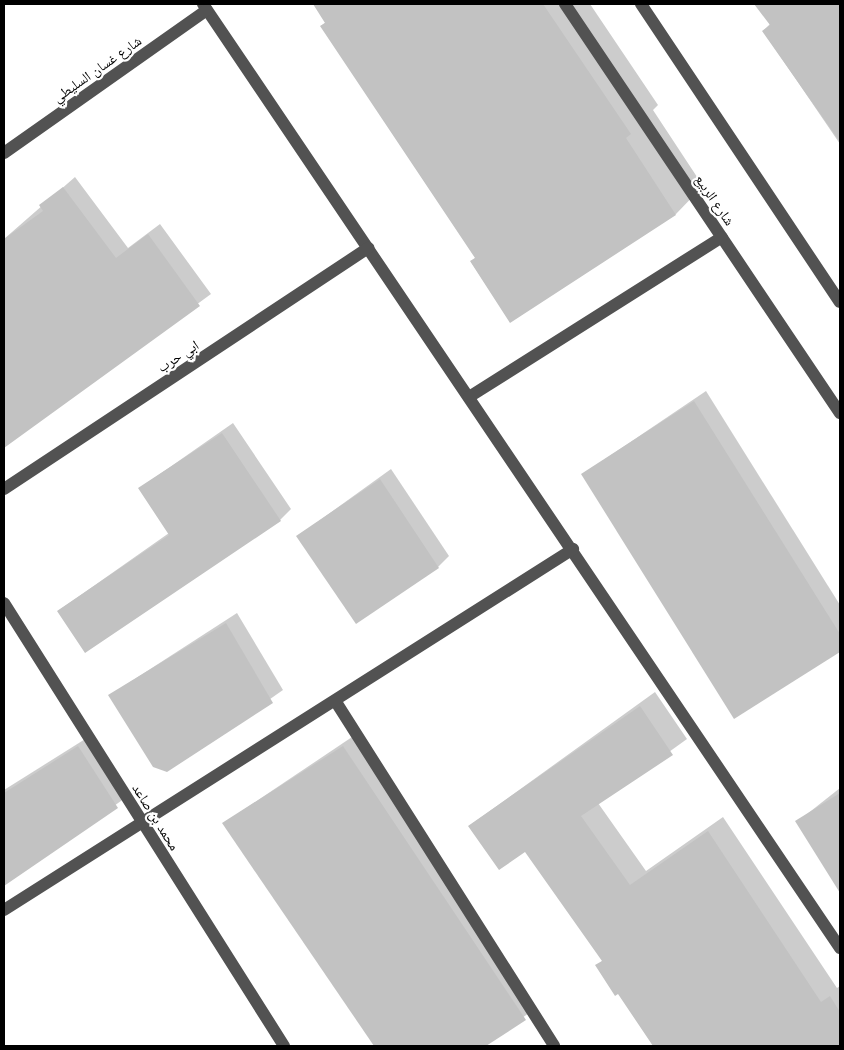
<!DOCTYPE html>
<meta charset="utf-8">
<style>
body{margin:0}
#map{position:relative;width:844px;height:1050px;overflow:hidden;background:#fff;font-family:Mulish,"Noto Naskh Arabic",sans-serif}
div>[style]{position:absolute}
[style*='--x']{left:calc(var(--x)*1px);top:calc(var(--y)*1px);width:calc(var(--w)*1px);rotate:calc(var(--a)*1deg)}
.shadow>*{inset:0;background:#0003}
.building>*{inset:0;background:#c2c2c2}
.minor>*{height:12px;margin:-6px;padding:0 6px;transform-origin:6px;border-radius:6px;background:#525252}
span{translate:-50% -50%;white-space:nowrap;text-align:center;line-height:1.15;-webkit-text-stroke:4.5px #fff;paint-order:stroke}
.street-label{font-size:14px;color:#000}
.frame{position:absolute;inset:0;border:5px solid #000;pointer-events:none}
</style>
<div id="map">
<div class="shadow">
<div style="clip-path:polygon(314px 4px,590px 4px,658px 105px,653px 110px,703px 186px,676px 214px,510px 321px,471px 262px,476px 257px,321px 26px,326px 22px)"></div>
<div style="clip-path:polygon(756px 4px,840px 4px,840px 144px,763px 31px,770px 24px)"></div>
<div style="clip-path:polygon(75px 177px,128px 248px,160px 224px,211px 294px,4px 446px,4px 262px,10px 257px,4px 239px)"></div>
<div style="clip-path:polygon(706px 391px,840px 605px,840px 651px,734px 717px,583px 474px)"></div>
<div style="clip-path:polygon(233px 423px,291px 509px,280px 520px,58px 611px,169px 533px,140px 488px)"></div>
<div style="clip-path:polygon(391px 469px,449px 556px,438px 567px,298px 536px)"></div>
<div style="clip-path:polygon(237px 613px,283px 690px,167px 771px,110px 695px)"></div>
<div style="clip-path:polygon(655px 692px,687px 739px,598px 803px,646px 871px,723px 817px,837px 988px,840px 986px,840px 1046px,661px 1046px,597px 966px,603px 960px,526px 850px,469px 826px)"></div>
<div style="clip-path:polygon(355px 735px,536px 1008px,483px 1046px,375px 1046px,224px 823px)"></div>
<div style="clip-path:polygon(90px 736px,128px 796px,4px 884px,4px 790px)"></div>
<div style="clip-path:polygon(840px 788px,840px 887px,797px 822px)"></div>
</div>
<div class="building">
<div style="clip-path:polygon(313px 4px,543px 4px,631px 134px,626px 138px,676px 215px,510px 323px,470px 261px,475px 258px,320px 26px,325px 23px)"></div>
<div style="clip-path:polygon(754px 4px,840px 4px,840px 142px,762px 31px,770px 25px)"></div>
<div style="clip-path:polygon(63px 187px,116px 258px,148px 234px,200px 306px,4px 448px,4px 239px,43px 211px,39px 205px)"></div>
<div style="clip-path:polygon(694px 401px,840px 634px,840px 652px,734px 719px,581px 474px)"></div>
<div style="clip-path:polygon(222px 433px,281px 521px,85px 653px,57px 611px,169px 535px,138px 488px)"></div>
<div style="clip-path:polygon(380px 479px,439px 568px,356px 624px,296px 536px)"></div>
<div style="clip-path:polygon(226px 623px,273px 703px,167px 772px,153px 767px,108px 695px)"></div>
<div style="clip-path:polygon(640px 706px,673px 755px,581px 816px,630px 885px,708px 831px,821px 1002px,830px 996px,840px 1012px,840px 1046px,653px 1046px,618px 994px,615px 996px,595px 965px,602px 961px,525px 852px,499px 870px,468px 826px)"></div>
<div style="clip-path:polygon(78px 746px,118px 808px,4px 886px,4px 793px)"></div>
<div style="clip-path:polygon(343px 746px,526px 1020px,486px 1046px,374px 1046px,222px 823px)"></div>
<div style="clip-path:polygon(840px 793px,840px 893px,795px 821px)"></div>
</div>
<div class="minor">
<div style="--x:203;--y:4;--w:1139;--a:55.99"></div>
<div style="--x:565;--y:4;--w:493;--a:56.1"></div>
<div style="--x:641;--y:4;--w:358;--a:56.3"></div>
<div style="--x:4;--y:153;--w:248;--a:-35.2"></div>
<div style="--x:469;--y:397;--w:299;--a:-32.3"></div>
<div style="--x:4;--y:489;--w:437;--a:-33.5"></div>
<div style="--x:4;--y:603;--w:524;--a:57.7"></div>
<div style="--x:336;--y:702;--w:407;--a:57.6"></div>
<div style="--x:4;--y:910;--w:674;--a:-32.39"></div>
</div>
<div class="street-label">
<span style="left:97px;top:69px;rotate:-35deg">شارع غسان السليطي</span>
<span style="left:715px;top:200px;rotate:56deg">شارع الربيع</span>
<span style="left:178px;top:356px;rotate:-33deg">ابي حرب</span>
<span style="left:156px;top:817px;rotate:58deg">محمد بن صاعد</span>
</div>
<div class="frame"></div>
</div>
